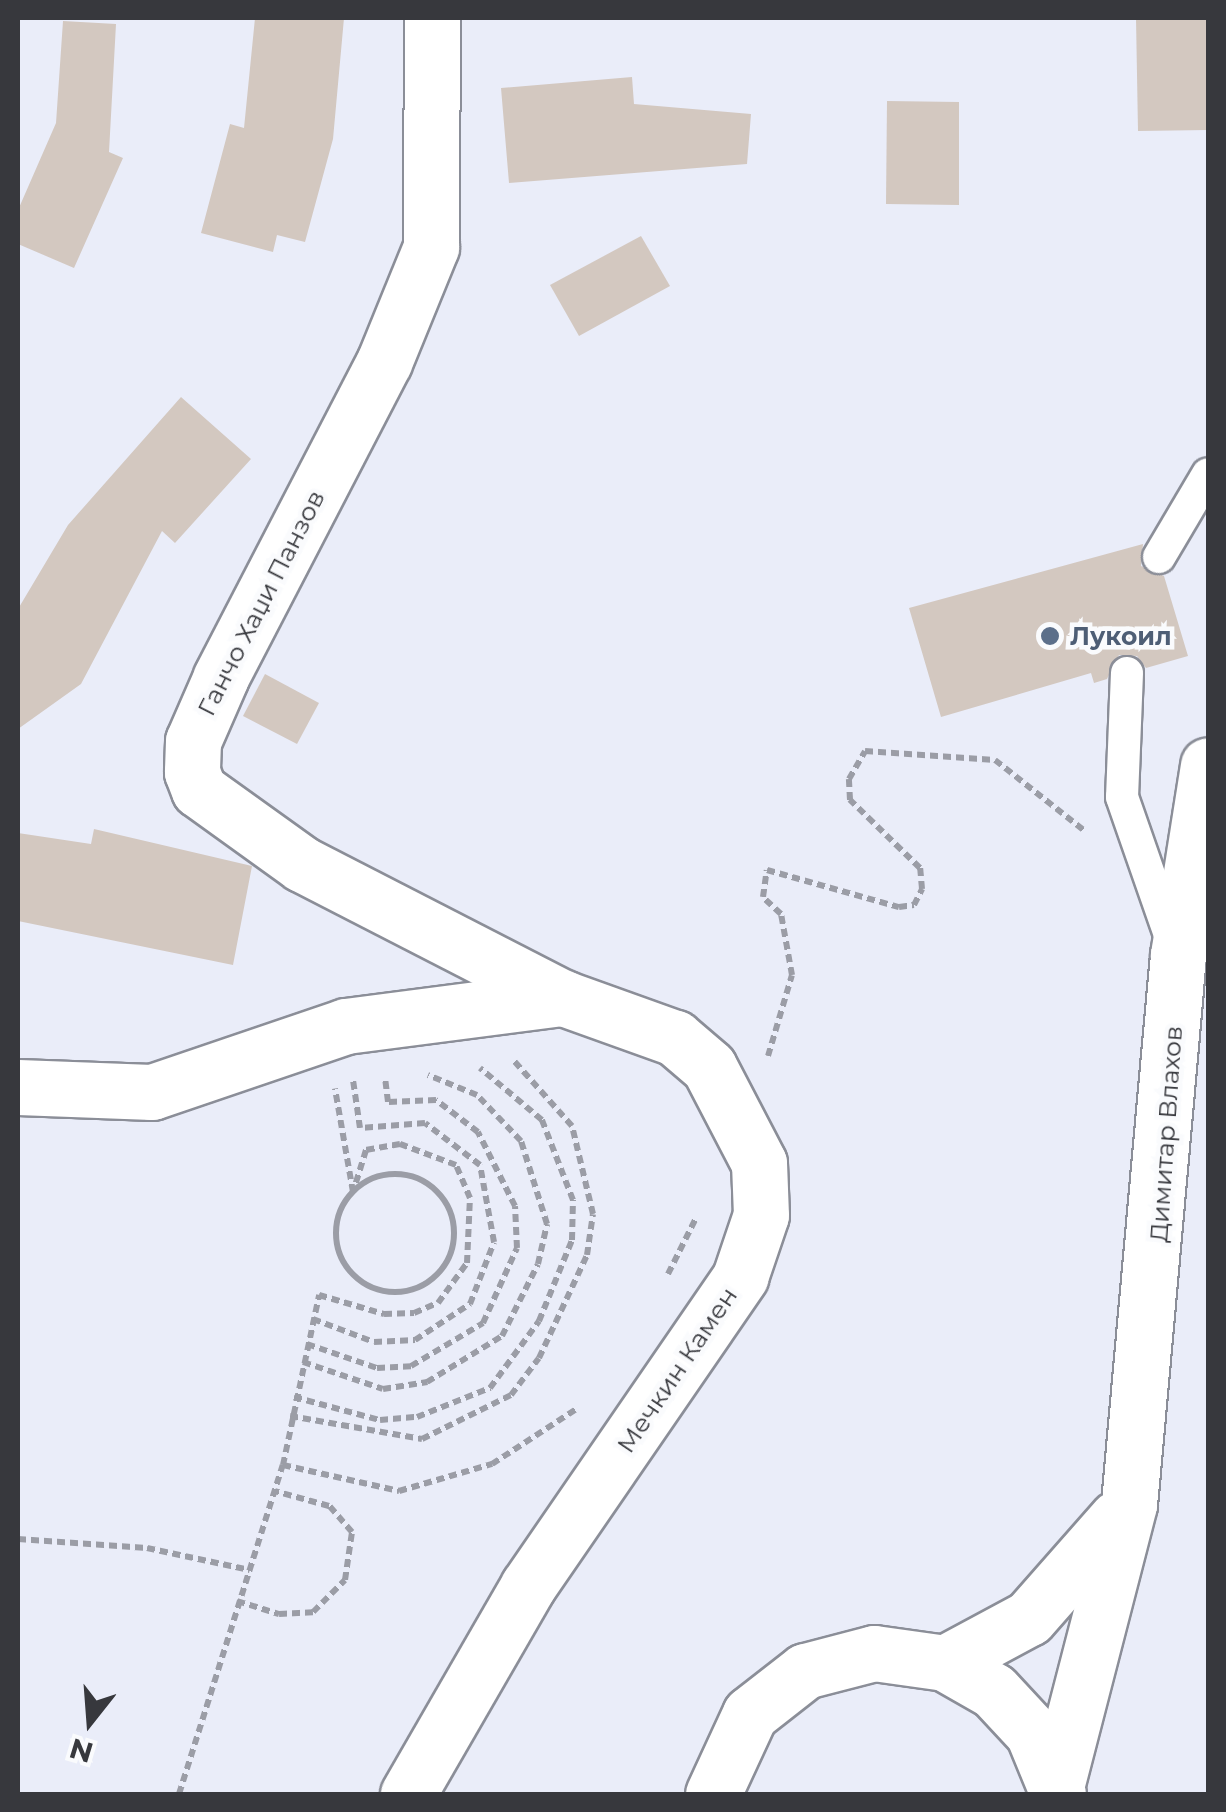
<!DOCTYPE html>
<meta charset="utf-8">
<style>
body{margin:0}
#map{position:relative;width:1226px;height:1812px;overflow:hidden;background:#eaedf9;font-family:Montserrat,sans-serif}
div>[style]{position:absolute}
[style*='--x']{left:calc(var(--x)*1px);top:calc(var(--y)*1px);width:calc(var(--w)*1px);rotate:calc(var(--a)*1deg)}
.building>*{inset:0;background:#d3c8c0}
.path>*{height:6px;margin-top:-3px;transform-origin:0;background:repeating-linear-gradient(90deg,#9b9da6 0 8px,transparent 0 13px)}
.path>.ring{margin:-3px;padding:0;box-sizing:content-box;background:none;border:6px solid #9b9da6;border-radius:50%}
.roads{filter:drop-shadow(2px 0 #8b8e98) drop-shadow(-2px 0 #8b8e98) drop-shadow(0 2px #8b8e98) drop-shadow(0 -2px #8b8e98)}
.service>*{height:32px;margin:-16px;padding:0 16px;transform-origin:16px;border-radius:16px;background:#fff}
.minor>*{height:55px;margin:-27.5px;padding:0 27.5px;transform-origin:27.5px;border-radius:27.5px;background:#fff}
.tertiary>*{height:55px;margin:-27.5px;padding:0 27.5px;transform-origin:27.5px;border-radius:27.5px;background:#fff}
.secondary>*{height:55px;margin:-27.5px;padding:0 27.5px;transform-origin:27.5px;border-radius:27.5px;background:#fff}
.dots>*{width:28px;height:28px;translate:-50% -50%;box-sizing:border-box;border:5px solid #fafbfd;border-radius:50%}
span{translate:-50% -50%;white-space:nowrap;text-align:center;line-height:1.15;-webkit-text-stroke:9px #fafbfd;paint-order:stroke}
.street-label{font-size:25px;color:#37383d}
.service-label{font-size:25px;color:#4e5e75;font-weight:700}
.left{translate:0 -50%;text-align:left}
.frame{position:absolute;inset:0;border:20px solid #37383d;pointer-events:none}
.north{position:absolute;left:40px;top:1672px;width:100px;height:100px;-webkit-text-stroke:8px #fafbfd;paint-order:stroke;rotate:197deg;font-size:28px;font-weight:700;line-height:40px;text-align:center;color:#37383d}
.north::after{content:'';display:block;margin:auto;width:35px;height:45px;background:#37383d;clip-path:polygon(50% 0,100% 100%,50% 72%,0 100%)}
</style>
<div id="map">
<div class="building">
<div style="clip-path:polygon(255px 18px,344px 18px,333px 139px,305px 242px,277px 235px,273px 252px,201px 233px,230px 124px,244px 128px)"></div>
<div style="clip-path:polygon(1136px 18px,1208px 18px,1208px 130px,1138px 131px)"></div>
<div style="clip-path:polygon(63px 21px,116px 24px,109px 152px,123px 158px,74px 268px,18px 244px,18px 210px,56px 123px)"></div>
<div style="clip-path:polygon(632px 77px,634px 104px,751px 114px,747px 164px,509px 183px,501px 88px)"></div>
<div style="clip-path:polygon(887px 101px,959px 102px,959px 205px,886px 204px)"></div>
<div style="clip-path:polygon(641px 236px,670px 286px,579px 336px,550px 285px)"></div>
<div style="clip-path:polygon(181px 397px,251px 459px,175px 543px,162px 531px,81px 684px,18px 729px,18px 609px,68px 525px)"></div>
<div style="clip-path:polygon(1143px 544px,1141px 566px,1164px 576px,1188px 656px,1146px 668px,1137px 656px,1119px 655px,1107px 679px,1094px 683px,1091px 673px,941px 717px,909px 608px)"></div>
<div style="clip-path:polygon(265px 674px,319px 703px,297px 744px,243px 716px)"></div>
<div style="clip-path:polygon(94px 829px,252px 866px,233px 965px,18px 921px,18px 833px,91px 844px)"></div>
</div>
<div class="path">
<div style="--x:768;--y:1056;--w:84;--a:-73.5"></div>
<div style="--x:792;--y:975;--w:62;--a:-100.2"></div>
<div style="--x:781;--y:914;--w:25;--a:-137"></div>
<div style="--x:763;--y:897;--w:27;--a:-82"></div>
<div style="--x:767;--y:870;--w:137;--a:15.7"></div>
<div style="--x:899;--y:907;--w:15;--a:-8"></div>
<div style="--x:914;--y:905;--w:18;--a:-63"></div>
<div style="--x:922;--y:889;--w:21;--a:-95"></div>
<div style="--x:920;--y:868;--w:98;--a:-135.8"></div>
<div style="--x:850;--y:800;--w:21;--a:-93"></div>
<div style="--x:849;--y:779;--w:32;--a:-60"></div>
<div style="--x:865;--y:751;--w:130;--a:4"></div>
<div style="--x:995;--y:760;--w:115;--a:38.3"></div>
<div class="ring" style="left:336px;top:1174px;width:112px;height:112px"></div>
<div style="--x:668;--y:1274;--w:63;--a:-63.4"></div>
<div style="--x:313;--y:1319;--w:65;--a:20.7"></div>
<div style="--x:374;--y:1342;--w:41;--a:-2.8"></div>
<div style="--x:415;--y:1340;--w:66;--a:-33.2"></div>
<div style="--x:470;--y:1304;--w:66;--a:-68.8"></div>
<div style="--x:494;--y:1242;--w:78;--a:-100.3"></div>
<div style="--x:480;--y:1165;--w:69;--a:-142.6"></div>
<div style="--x:425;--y:1123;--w:65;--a:175.6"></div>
<div style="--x:360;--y:1128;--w:49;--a:-98.3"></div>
<div style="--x:307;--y:1344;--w:74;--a:18.9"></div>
<div style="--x:377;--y:1368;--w:34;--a:-3"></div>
<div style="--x:411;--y:1366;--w:84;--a:-30.8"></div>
<div style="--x:483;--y:1323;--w:82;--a:-65.6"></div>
<div style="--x:517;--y:1248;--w:42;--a:-92.7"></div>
<div style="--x:515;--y:1206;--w:83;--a:-116.6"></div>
<div style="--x:478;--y:1132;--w:53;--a:-142.7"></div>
<div style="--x:436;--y:1100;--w:48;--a:177.6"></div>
<div style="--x:388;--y:1102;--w:23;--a:-97"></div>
<div style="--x:303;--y:1362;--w:84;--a:18.6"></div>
<div style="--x:383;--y:1389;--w:45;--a:-9"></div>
<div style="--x:427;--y:1382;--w:88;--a:-31.5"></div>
<div style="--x:502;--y:1336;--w:80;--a:-63.4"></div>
<div style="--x:538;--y:1264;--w:41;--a:-77.3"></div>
<div style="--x:547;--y:1224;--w:87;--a:-107.4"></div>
<div style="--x:521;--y:1141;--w:64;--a:-133.7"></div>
<div style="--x:477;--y:1095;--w:53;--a:-157.8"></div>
<div style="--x:294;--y:1397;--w:89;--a:15"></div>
<div style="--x:380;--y:1420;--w:37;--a:-5"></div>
<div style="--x:417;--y:1417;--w:79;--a:-21.7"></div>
<div style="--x:490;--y:1388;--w:83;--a:-53.8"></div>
<div style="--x:539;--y:1321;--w:87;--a:-67.8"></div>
<div style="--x:572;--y:1240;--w:40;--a:-88.6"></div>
<div style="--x:573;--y:1200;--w:86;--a:-111.2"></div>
<div style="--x:542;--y:1120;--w:81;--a:-140"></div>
<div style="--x:290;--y:1416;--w:134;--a:9.9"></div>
<div style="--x:422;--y:1439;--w:99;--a:-26.3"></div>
<div style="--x:511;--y:1395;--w:46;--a:-52.9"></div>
<div style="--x:539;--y:1358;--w:114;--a:-65"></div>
<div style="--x:587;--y:1255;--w:41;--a:-81.7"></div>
<div style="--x:593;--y:1214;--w:90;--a:-103.4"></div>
<div style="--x:572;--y:1126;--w:87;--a:-131.7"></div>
<div style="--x:283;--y:1465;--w:119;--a:12.6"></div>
<div style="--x:399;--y:1491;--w:97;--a:-16.2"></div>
<div style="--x:492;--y:1464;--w:103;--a:-33.1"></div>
<div style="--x:18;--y:1539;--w:129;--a:4"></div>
<div style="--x:147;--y:1548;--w:105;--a:12.1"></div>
<div style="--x:237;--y:1601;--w:44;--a:17.2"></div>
<div style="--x:279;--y:1614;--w:34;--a:-3"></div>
<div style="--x:313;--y:1612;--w:45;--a:-45"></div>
<div style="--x:345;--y:1580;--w:49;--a:-81.7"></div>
<div style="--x:352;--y:1532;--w:35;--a:-131"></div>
<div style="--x:329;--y:1506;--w:56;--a:-164.5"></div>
<div style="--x:179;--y:1794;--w:345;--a:-72.5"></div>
<div style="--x:283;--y:1465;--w:174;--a:-78"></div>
<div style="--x:319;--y:1295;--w:68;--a:16.3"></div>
<div style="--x:384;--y:1314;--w:30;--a:-2"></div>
<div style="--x:414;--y:1313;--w:26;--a:-23"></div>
<div style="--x:438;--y:1303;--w:49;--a:-54.1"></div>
<div style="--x:467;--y:1263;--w:65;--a:-87.4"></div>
<div style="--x:470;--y:1198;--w:36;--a:-113"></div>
<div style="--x:456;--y:1165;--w:60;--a:-159.4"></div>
<div style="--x:400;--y:1144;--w:35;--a:170"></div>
<div style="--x:366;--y:1150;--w:44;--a:107.2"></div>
<div style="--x:353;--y:1192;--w:105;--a:-99.9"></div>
</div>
<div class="roads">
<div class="service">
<div style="--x:1159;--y:557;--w:96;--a:-59.4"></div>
<div style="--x:1127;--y:673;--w:124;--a:92.3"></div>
<div style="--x:1122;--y:797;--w:161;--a:70.8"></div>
</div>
<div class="minor">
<div style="--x:432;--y:18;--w:229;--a:90.3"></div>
<div style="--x:431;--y:247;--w:124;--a:112.2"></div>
<div style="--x:384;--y:362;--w:355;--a:117.4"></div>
<div style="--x:221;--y:677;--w:70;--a:113.6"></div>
<div style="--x:193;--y:741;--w:31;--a:92"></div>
<div style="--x:192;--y:772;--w:19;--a:69"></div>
<div style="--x:199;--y:790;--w:127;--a:35.7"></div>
<div style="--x:302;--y:864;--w:293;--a:27.2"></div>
<div style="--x:18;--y:1087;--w:134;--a:2.1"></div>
<div style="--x:152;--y:1092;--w:205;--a:-18.8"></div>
<div style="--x:346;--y:1026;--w:219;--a:-7.4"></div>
</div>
<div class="tertiary">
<div style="--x:408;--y:1794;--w:240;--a:-60"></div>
<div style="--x:528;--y:1586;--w:375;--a:-55.5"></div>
<div style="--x:740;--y:1277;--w:65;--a:-71.3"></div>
<div style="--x:761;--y:1215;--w:52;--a:-92.2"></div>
<div style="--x:759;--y:1163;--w:108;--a:-117.5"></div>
<div style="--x:709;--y:1067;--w:45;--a:-139.5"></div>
<div style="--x:675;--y:1038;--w:119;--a:-160.3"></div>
</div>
<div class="secondary">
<div style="--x:945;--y:1663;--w:95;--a:-28.2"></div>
<div style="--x:1029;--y:1618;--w:133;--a:-48.7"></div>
<div style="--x:1057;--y:1783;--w:288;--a:-75.5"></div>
<div style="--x:1129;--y:1504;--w:551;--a:-84.9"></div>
<div style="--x:1178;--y:955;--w:192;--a:-81"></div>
<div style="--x:713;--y:1794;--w:88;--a:-65.2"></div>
<div style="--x:750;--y:1714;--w:70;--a:-38"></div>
<div style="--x:805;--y:1671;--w:71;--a:-14.6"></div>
<div style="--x:874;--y:1653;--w:72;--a:8"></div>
<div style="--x:945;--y:1663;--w:56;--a:29.7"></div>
<div style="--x:994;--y:1691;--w:57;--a:47.1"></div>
<div style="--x:1033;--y:1733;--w:66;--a:67.7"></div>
</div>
</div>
<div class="dots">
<div style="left:1050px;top:636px;background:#5c6f8a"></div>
</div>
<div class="street-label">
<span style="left:261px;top:603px;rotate:-63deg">Ганчо Хаџи Панзов</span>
<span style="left:1166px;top:1134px;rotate:-86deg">Димитар Влахов</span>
<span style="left:677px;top:1370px;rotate:-56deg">Мечкин Камен</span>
</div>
<div class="service-label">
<span class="left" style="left:1070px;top:636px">Лукоил</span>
</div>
<div class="frame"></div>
<div class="north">N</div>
</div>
